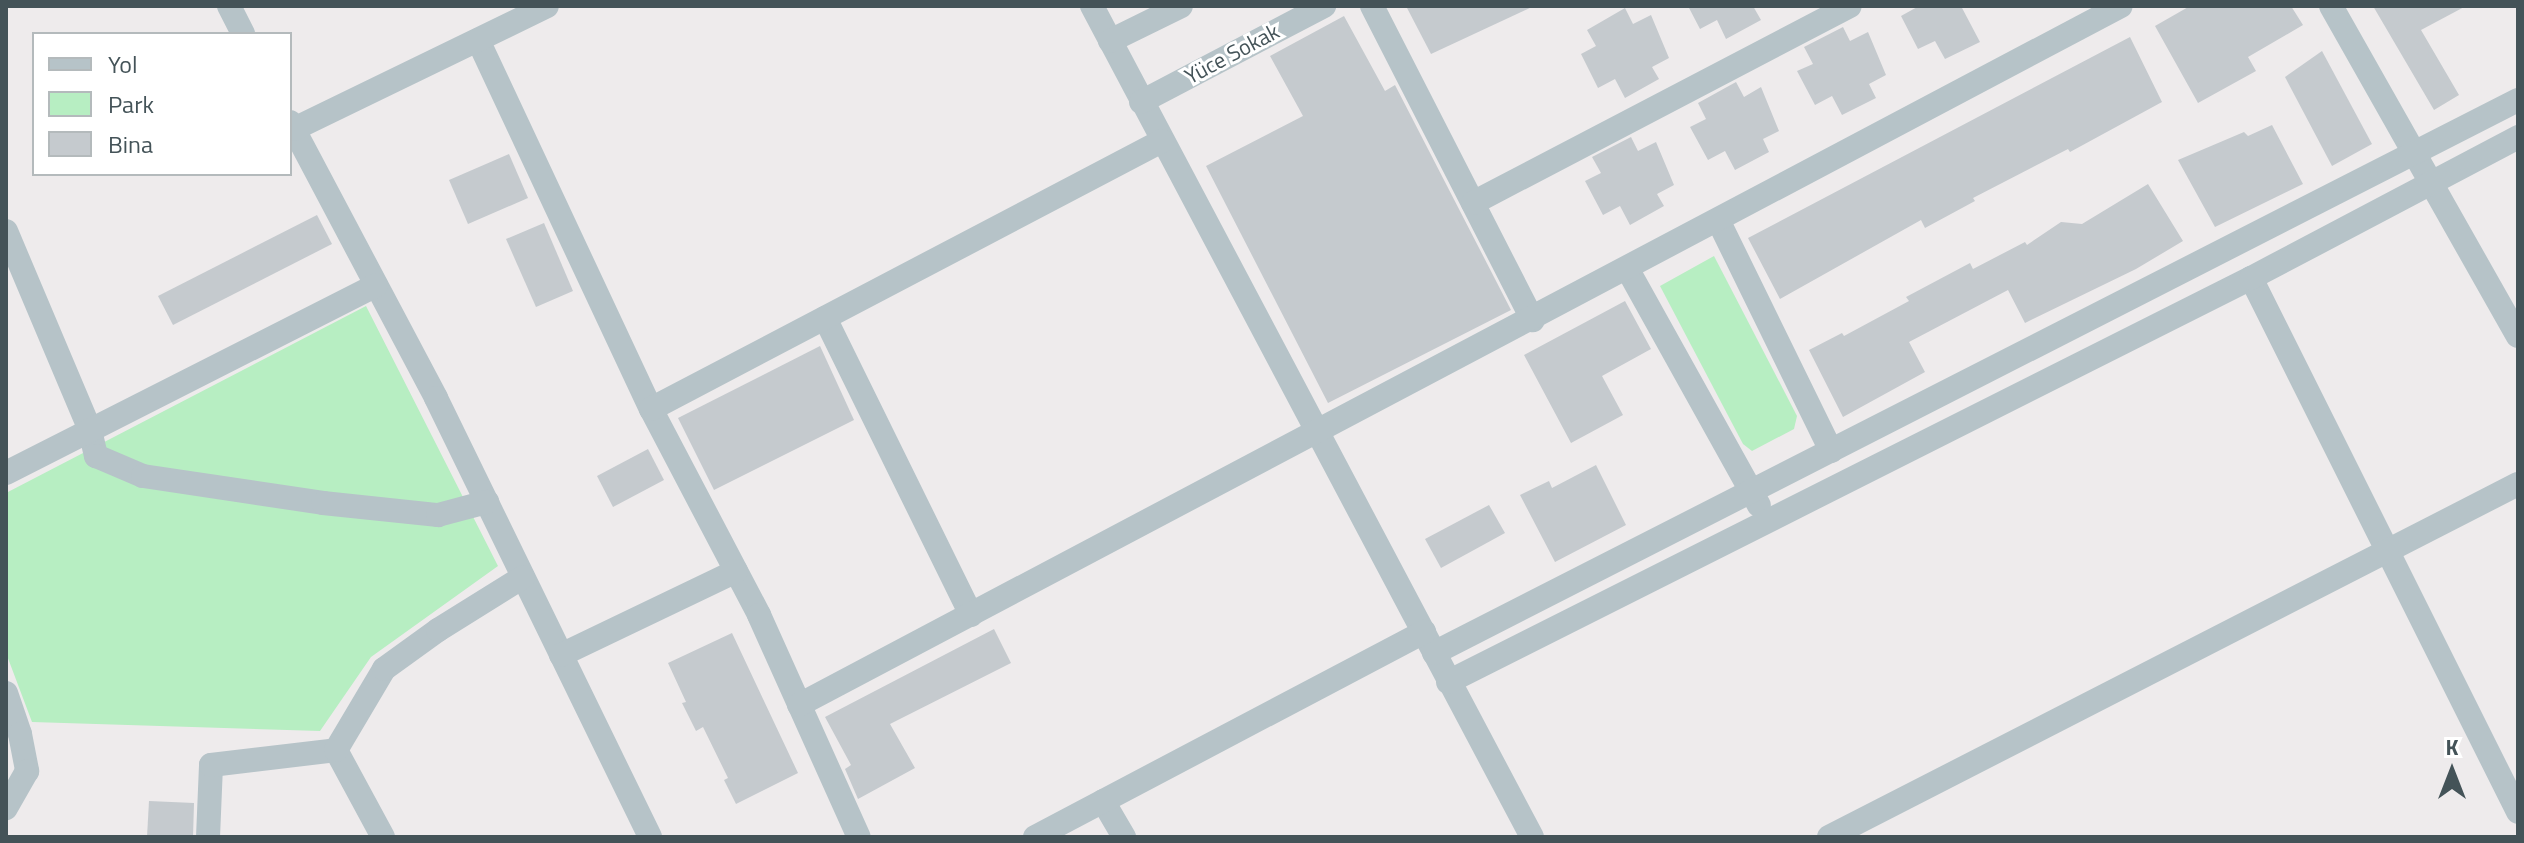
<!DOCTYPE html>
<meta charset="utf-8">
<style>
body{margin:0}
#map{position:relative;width:2524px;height:843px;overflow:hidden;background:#eeebec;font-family:"Titillium Web",sans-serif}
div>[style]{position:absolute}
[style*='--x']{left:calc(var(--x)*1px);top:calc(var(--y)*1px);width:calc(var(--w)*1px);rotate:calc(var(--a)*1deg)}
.green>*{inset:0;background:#b7eec2}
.building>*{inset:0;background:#c5cace}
.minor>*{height:24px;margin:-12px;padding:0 12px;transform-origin:12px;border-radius:12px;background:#b6c3c8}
span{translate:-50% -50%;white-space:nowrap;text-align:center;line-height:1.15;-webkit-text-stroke:6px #fff;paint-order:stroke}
.street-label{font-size:22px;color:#445358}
.frame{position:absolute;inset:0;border:8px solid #445358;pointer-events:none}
.legend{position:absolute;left:32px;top:32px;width:260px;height:144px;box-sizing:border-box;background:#fff;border:2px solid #b4babc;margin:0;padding:10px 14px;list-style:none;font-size:24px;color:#445358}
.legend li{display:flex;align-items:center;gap:16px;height:40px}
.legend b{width:40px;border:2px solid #b4babc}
.north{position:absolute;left:2412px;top:731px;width:80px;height:80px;-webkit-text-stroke:6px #fff;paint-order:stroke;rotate:0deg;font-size:22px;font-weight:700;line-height:32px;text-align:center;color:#445358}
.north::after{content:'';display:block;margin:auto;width:28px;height:36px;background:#445358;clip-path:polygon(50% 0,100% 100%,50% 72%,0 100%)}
</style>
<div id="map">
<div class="green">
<div style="clip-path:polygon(1714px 256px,1797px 416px,1794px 429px,1752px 451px,1743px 444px,1660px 286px)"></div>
<div style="clip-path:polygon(366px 306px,498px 566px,371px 657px,320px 731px,32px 722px,6px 653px,6px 493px)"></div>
</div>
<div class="building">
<div style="clip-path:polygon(1406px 6px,1534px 6px,1431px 54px)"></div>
<div style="clip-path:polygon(1688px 6px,1753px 6px,1761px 20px,1726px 39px,1717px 20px,1700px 29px)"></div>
<div style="clip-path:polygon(1919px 6px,1961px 6px,1980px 42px,1945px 59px,1935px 41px,1918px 49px,1901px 16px)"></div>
<div style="clip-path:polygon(2190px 6px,2291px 6px,2303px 25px,2248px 57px,2256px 71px,2198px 103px,2155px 26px)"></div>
<div style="clip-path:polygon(2373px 6px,2466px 6px,2421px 30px,2459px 95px,2434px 110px)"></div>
<div style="clip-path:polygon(1625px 8px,1633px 24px,1651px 15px,1669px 58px,1652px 67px,1659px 79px,1625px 98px,1615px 79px,1598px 88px,1581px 54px,1596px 46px,1587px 30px)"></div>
<div style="clip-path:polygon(1344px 16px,1385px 91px,1395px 85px,1511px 310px,1328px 403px,1206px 166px,1303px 116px,1270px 56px)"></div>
<div style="clip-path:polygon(1843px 27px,1850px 41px,1868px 32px,1886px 75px,1869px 84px,1876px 98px,1842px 115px,1832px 96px,1815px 105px,1797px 71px,1813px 64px,1804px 47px)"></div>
<div style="clip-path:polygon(2130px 37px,2162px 102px,2070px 152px,2068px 149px,1973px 198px,1975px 201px,1925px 228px,1921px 220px,1780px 299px,1748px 238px)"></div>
<div style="clip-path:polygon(2322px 51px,2372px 144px,2332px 166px,2285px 77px)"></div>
<div style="clip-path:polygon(1736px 82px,1744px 97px,1761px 87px,1779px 131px,1763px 139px,1769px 152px,1735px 170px,1725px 151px,1708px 160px,1690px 127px,1706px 119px,1698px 103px)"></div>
<div style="clip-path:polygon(2272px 125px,2303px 184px,2215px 227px,2178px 160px,2244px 132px,2248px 136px)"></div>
<div style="clip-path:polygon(1631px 137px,1638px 151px,1656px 142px,1674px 185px,1657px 194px,1664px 206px,1630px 225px,1620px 206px,1603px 215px,1585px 181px,1601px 173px,1592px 157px)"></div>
<div style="clip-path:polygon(509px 154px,528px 198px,468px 224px,449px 180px)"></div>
<div style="clip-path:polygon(2148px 184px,2183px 241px,2136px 269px,2025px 323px,2008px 290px,1909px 342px,1925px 372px,1843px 417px,1809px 350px,1842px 333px,1844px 336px,1909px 301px,1906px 297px,1970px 263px,1973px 269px,2025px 242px,2027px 245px,2061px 222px,2082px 224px)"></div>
<div style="clip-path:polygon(317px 215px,332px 244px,173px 325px,158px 296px)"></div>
<div style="clip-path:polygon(544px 223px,573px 291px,536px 307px,506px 239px)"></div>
<div style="clip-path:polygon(1625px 301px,1651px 349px,1602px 376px,1623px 415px,1571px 443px,1524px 355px)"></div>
<div style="clip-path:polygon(820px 346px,854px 420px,714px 490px,678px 418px)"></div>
<div style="clip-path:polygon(648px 449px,664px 480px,613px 507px,597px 476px)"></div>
<div style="clip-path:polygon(1596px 465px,1626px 525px,1555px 562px,1520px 495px,1549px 481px,1552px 488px)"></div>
<div style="clip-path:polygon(1489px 505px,1505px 533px,1441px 568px,1425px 539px)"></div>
<div style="clip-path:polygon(994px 629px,1011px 663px,890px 724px,915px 768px,858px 799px,845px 769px,851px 765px,825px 717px)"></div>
<div style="clip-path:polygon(732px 633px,798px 773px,736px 804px,724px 780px,728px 778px,703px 727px,696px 731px,682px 703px,686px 702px,668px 663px)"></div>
<div style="clip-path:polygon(149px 801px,194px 803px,193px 837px,147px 837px)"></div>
</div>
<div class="minor">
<div style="--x:229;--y:6;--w:31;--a:63"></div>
<div style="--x:1092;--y:6;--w:940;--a:62.1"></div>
<div style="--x:1372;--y:6;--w:353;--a:62.9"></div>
<div style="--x:2331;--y:6;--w:379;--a:60.5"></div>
<div style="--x:478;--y:40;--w:408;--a:64.9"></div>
<div style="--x:651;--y:409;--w:233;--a:62.3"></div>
<div style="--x:759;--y:615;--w:243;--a:65.8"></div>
<div style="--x:1110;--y:41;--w:79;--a:-26.2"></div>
<div style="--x:1141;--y:102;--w:207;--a:-27.7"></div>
<div style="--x:290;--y:122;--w:312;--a:62.1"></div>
<div style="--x:436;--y:398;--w:488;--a:64"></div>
<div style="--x:294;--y:129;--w:281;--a:-25.9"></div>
<div style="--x:1473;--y:203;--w:425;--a:-27.6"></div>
<div style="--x:1719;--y:222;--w:255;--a:63.9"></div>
<div style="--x:6;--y:231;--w:216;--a:67.1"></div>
<div style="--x:90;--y:430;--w:27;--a:77"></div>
<div style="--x:96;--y:456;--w:51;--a:23.1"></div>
<div style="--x:143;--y:476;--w:182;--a:8.5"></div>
<div style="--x:323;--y:503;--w:116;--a:6"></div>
<div style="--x:438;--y:515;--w:51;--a:-14.9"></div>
<div style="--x:1628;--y:270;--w:269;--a:60.9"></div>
<div style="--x:2251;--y:278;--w:597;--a:63.43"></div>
<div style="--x:825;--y:318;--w:331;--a:63.8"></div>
<div style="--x:651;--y:409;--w:577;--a:-27.68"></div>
<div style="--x:6;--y:473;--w:415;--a:-26.9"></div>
<div style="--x:1434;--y:653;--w:1217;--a:-27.03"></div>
<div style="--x:561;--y:655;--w:194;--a:-25.6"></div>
<div style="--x:1448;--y:682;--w:899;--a:-26.71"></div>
<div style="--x:2251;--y:278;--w:302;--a:-27.8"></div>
<div style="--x:6;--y:693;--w:43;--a:71.1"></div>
<div style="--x:20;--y:734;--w:38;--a:79"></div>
<div style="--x:27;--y:771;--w:43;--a:119.6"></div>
<div style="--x:799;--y:705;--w:1495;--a:-27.87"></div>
<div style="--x:1103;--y:801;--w:42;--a:59.7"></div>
<div style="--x:208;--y:837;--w:72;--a:-87.6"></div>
<div style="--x:211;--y:765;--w:126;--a:-6.8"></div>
<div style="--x:383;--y:837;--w:99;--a:-118.4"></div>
<div style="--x:336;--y:750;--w:94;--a:-59.3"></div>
<div style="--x:384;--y:669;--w:67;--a:-35.8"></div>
<div style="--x:438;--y:630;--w:100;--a:-31.9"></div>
<div style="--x:1035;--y:837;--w:440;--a:-27.8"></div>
<div style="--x:1829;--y:837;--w:774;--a:-27.13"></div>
</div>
<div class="street-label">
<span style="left:1232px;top:54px;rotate:-28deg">Yüce Sokak</span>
</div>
<div class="frame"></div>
<ul class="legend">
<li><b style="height:10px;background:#b6c3c8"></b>Yol</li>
<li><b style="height:22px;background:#b7eec2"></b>Park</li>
<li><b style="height:22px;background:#c5cace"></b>Bina</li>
</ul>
<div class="north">K</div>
</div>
